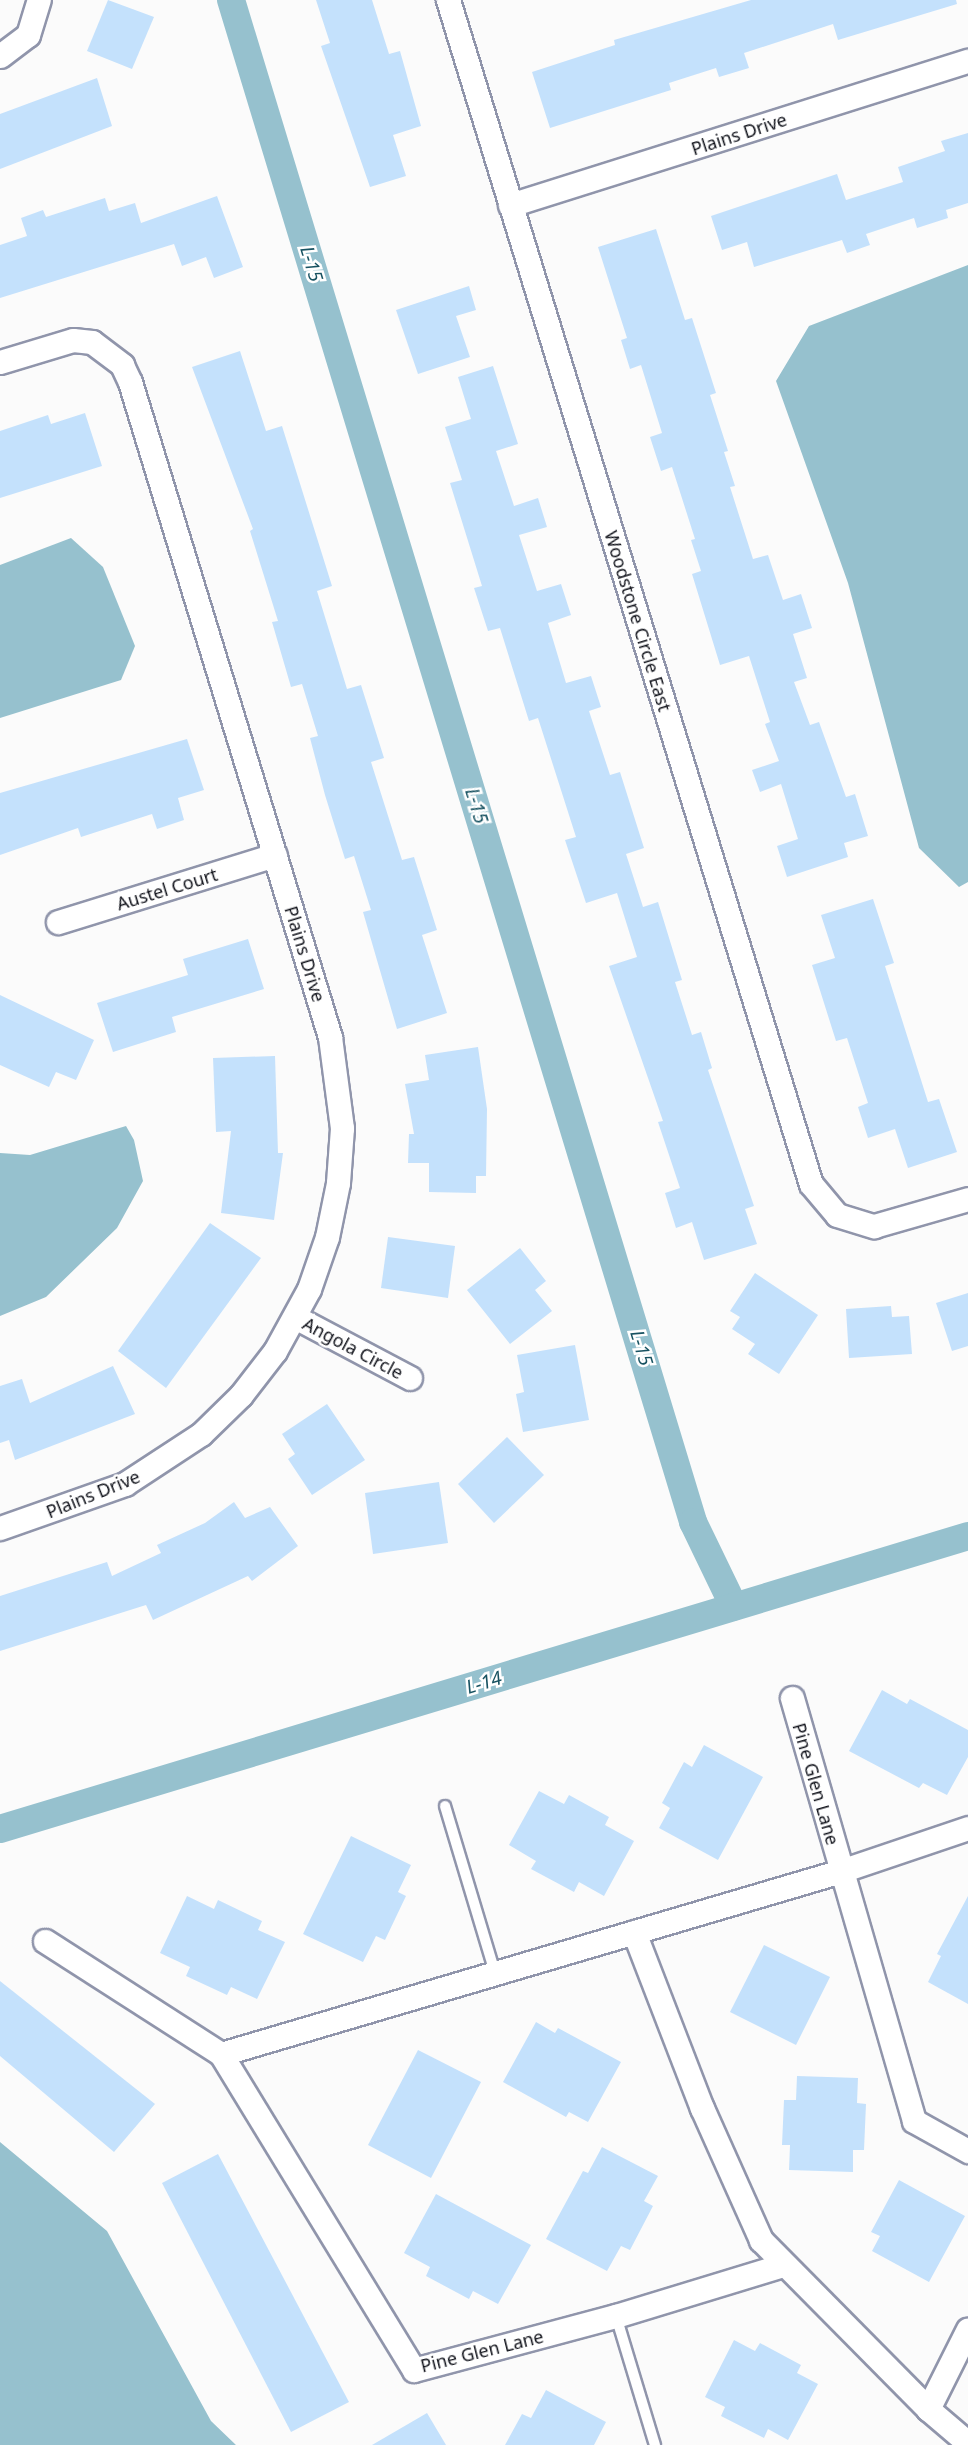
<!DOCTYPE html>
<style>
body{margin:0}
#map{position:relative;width:968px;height:2445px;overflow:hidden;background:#fbfbfb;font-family:"Noto Sans",sans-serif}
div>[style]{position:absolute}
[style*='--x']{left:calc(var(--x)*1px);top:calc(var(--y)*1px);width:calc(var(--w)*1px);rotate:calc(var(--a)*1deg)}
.water>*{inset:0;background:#96c1ce}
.canal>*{height:28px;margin:-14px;padding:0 14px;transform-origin:14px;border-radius:14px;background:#96c1ce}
.building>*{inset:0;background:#c4e1fc}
.roads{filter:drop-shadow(2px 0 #9095ab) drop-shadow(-2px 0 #9095ab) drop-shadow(0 2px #9095ab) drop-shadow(0 -2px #9095ab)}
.service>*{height:10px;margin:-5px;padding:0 5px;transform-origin:5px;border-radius:5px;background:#fff}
.minor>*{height:23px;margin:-11.5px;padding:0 11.5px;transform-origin:11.5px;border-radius:11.5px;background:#fff}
span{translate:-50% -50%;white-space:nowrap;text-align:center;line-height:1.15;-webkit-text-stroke:5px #fff;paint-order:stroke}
.street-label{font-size:18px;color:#11131b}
.water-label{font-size:19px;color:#175261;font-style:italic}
</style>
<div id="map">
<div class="water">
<div style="clip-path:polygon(968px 265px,968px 882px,959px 887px,919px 848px,848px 583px,776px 381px,809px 326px)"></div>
<div style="clip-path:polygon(71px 538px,103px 567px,135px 646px,121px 680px,0 718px,0 565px)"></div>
<div style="clip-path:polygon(126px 1126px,134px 1140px,143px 1181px,117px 1228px,46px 1297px,0 1316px,0 1153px,30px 1155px)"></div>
<div style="clip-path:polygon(0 2142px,107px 2231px,211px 2421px,236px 2445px,0 2445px)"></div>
</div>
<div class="canal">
<div style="--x:231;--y:0;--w:1591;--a:73.11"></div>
<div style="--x:693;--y:1522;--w:94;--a:64.2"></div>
<div style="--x:0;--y:1829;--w:1011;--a:-16.84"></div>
</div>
<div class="building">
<div style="clip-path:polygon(108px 0,154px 17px,132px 69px,87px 51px)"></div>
<div style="clip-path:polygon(316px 0,372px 0,389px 54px,400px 51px,421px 126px,393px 135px,406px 176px,370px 187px,321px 46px,330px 43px)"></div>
<div style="clip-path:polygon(751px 0,956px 0,957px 4px,838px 40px,833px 24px,744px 53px,749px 68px,719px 77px,716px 68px,669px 83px,671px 90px,550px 128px,532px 72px,615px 45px,614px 40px)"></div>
<div style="clip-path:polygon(97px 78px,112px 126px,0 169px,0 114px)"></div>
<div style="clip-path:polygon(968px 133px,968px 203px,946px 210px,948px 218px,917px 228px,914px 218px,866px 234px,870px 245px,847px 253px,842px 240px,754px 267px,747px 242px,722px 250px,711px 216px,837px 174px,846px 200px,903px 182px,898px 167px,945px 151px,941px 141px)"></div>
<div style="clip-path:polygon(217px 196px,243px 267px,214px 278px,206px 257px,182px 266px,174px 244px,0 298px,0 245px,27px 236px,21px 218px,43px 210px,46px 217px,105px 198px,109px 211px,135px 203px,141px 223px)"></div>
<div style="clip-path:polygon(656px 229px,685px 320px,692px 318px,716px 393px,710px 395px,728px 451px,724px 452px,735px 486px,730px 487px,753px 559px,768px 555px,783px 600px,801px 594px,812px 628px,793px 634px,807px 678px,794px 682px,810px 725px,819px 722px,846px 797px,855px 794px,868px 836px,844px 843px,848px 857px,787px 877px,777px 846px,798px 839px,781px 784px,760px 792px,752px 770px,779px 761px,765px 724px,770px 722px,749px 656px,720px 665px,692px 574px,701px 571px,691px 540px,695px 539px,672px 467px,661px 471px,650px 437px,662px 433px,641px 365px,630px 369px,621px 340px,627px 338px,598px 247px)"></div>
<div style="clip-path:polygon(469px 286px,476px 310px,456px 316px,470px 357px,418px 374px,396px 310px)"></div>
<div style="clip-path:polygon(240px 351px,266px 431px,282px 426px,332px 586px,317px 591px,347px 689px,361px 685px,384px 758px,371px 762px,402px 860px,414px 857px,437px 930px,422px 935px,447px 1013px,397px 1029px,363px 912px,371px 910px,354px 856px,345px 859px,325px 795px,310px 738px,318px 736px,302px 684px,291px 687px,272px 622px,278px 621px,250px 531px,253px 529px,192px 367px)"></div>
<div style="clip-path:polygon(493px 366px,518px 444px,496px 451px,514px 506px,538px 498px,547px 527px,519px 535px,537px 591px,561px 584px,571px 615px,548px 623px,566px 683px,591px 676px,601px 707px,589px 711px,610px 775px,620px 772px,644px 848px,626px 854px,643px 907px,658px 902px,682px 980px,675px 982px,692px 1035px,701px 1032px,712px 1068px,708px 1070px,754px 1206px,745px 1209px,757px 1244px,704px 1260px,692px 1222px,676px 1228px,665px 1193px,680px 1188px,658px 1122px,663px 1121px,609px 966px,637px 957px,617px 893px,586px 903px,565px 840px,576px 837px,538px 718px,529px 721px,500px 628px,488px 631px,474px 588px,482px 586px,450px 483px,462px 480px,445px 427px,471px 419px,458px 377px)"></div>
<div style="clip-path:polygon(85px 413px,102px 466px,0 498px,0 431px,48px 415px,51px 424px)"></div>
<div style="clip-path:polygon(187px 739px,204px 790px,178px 798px,184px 820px,157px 829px,152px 814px,81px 837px,78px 828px,0 855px,0 793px)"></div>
<div style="clip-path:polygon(873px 899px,894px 963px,885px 966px,928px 1102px,939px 1099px,957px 1152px,908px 1168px,895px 1129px,868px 1138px,858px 1107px,868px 1103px,847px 1038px,836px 1041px,812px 965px,835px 958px,821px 915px)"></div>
<div style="clip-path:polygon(248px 939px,264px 989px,172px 1017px,176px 1032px,113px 1052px,97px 1003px,188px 975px,183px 959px)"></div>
<div style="clip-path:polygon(0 995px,94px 1040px,76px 1080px,56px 1072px,49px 1087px,0 1065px)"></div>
<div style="clip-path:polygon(478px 1047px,487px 1109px,486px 1176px,476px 1176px,476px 1193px,429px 1192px,429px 1163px,408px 1163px,409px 1134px,414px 1134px,405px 1084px,429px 1080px,425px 1055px)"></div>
<div style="clip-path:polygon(275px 1056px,278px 1153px,283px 1153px,274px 1220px,221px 1213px,231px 1131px,216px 1132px,213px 1058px)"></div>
<div style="clip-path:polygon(210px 1223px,261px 1258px,166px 1388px,118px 1351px)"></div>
<div style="clip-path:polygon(388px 1237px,455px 1246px,448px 1298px,381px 1288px)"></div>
<div style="clip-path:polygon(520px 1248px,546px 1281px,535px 1290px,552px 1311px,510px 1344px,467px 1290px)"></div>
<div style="clip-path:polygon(755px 1273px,818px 1315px,779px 1374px,748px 1354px,755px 1344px,732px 1329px,740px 1317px,730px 1311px)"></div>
<div style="clip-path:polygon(968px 1293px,968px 1346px,952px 1351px,936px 1303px)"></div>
<div style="clip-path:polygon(891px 1306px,892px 1317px,909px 1316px,912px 1354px,849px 1358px,846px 1309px)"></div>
<div style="clip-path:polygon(575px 1345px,589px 1420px,523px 1432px,516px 1394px,524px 1392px,517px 1355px)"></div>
<div style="clip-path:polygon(113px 1366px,135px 1414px,15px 1460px,9px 1440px,0 1443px,0 1386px,22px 1379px,30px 1403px)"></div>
<div style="clip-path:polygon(327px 1404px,365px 1460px,312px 1495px,288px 1459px,295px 1454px,282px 1434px)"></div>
<div style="clip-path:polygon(507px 1437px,544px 1475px,494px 1523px,458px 1484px)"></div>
<div style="clip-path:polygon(439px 1482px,448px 1543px,373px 1554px,365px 1493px)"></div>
<div style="clip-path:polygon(234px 1502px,245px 1518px,270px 1507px,298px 1546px,252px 1581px,248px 1576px,153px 1620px,146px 1605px,0 1651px,0 1596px,107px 1562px,112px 1576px,161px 1553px,157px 1545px,205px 1523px)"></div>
<div style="clip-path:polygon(882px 1690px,907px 1704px,910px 1699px,968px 1730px,968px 1757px,947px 1795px,923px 1783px,919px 1788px,849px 1751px)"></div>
<div style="clip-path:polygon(704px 1745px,763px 1777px,718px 1860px,659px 1828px,670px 1808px,662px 1803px,684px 1762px,692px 1767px)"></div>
<div style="clip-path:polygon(539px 1791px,564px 1804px,569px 1795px,609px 1817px,605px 1825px,634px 1841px,604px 1896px,579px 1882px,574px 1892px,531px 1869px,536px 1861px,509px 1845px)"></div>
<div style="clip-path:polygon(351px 1836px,411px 1865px,398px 1892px,406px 1896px,385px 1940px,376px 1936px,363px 1962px,303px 1934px)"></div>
<div style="clip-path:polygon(187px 1896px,214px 1909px,218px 1900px,262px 1921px,258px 1930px,285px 1942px,257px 1999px,231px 1987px,227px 1995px,186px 1976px,190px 1967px,160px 1953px)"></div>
<div style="clip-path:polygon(968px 1896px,968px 2004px,928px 1982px,941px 1956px,937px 1954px)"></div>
<div style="clip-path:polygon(764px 1945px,830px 1977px,796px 2045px,730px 2012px)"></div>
<div style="clip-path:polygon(0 1981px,155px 2104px,114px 2152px,0 2056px)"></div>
<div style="clip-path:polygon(536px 2022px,555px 2033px,558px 2028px,621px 2062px,588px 2122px,569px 2112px,566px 2117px,503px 2082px)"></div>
<div style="clip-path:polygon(418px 2050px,481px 2082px,431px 2178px,368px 2145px)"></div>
<div style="clip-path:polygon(797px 2076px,858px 2078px,857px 2103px,866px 2104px,864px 2150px,853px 2150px,853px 2172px,789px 2170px,790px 2145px,782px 2145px,784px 2100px,796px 2100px)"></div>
<div style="clip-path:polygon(602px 2147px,658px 2176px,644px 2201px,653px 2206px,630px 2250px,621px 2246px,607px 2271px,546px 2239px,583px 2171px,588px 2173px)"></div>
<div style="clip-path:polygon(218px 2154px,349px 2402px,291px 2432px,162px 2183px)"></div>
<div style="clip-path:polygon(899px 2180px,965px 2216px,929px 2282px,872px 2251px,880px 2236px,871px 2232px)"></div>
<div style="clip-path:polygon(436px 2194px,531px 2245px,498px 2304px,473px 2291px,469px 2299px,426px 2276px,430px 2267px,404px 2253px)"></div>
<div style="clip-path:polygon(734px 2340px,755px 2351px,760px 2343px,801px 2365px,797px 2373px,818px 2384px,788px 2440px,768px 2429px,764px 2438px,721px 2416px,725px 2407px,705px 2397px)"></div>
<div style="clip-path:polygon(546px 2390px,606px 2422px,594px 2445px,505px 2445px,522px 2414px,531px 2418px)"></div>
<div style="clip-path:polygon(427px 2413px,446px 2445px,372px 2445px)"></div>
</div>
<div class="roads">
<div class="service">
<div style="--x:445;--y:1806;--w:174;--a:73.3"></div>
<div style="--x:616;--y:2316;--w:135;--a:73.2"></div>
</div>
<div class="minor">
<div style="--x:448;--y:0;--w:1238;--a:72.96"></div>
<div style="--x:811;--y:1184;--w:40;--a:50"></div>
<div style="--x:837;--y:1215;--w:39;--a:17"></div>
<div style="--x:874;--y:1226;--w:98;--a:-16"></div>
<div style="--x:0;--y:56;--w:35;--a:-37"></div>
<div style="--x:28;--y:35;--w:37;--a:-73"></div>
<div style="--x:510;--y:205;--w:480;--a:-17.5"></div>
<div style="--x:0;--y:362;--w:76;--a:-16.8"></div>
<div style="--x:73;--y:340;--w:19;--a:6"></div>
<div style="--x:92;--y:342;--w:38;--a:37"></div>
<div style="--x:122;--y:365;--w:19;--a:65"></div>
<div style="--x:130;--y:382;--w:685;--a:73.02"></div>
<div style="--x:330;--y:1037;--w:92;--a:82.5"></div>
<div style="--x:342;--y:1128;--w:55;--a:94.2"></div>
<div style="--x:338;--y:1183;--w:55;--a:101.5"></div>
<div style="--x:327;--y:1237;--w:55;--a:109.1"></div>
<div style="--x:309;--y:1289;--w:71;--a:118.7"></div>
<div style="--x:275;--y:1351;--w:56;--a:127.7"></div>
<div style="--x:241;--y:1395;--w:56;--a:135.7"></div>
<div style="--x:201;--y:1434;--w:91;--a:146.7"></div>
<div style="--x:125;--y:1484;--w:133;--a:160.6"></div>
<div style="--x:58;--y:922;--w:227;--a:-17.2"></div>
<div style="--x:295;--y:1317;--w:130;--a:27.9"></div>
<div style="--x:792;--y:1698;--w:440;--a:73.9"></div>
<div style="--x:914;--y:2121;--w:62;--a:29.1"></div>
<div style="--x:634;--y:1932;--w:189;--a:68.9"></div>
<div style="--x:702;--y:2108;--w:145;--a:65.9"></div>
<div style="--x:761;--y:2240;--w:238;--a:45.3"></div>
<div style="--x:928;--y:2409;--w:52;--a:40.4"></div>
<div style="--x:45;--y:1941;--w:209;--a:32.7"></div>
<div style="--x:221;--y:2054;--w:370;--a:58.6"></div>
<div style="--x:414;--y:2370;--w:209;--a:-15"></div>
<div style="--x:616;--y:2316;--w:175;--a:-17"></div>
<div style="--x:221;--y:2054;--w:646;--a:-16.44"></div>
<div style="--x:841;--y:1871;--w:134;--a:-18.7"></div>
<div style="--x:928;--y:2409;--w:89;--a:-63.4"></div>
</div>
</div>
<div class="street-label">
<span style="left:739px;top:134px;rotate:-18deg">Plains Drive</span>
<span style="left:638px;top:621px;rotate:73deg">Woodstone Circle East</span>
<span style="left:167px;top:889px;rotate:-17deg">Austel Court</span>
<span style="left:305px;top:954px;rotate:73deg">Plains Drive</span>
<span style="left:353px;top:1348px;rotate:28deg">Angola Circle</span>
<span style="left:93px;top:1494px;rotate:-22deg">Plains Drive</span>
<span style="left:816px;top:1784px;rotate:74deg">Pine Glen Lane</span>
<span style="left:482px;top:2351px;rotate:-14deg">Pine Glen Lane</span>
</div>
<div class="water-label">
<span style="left:311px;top:264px;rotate:73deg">L-15</span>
<span style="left:476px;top:806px;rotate:73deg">L-15</span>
<span style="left:641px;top:1348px;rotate:73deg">L-15</span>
<span style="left:484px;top:1683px;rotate:-17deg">L-14</span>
</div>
</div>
